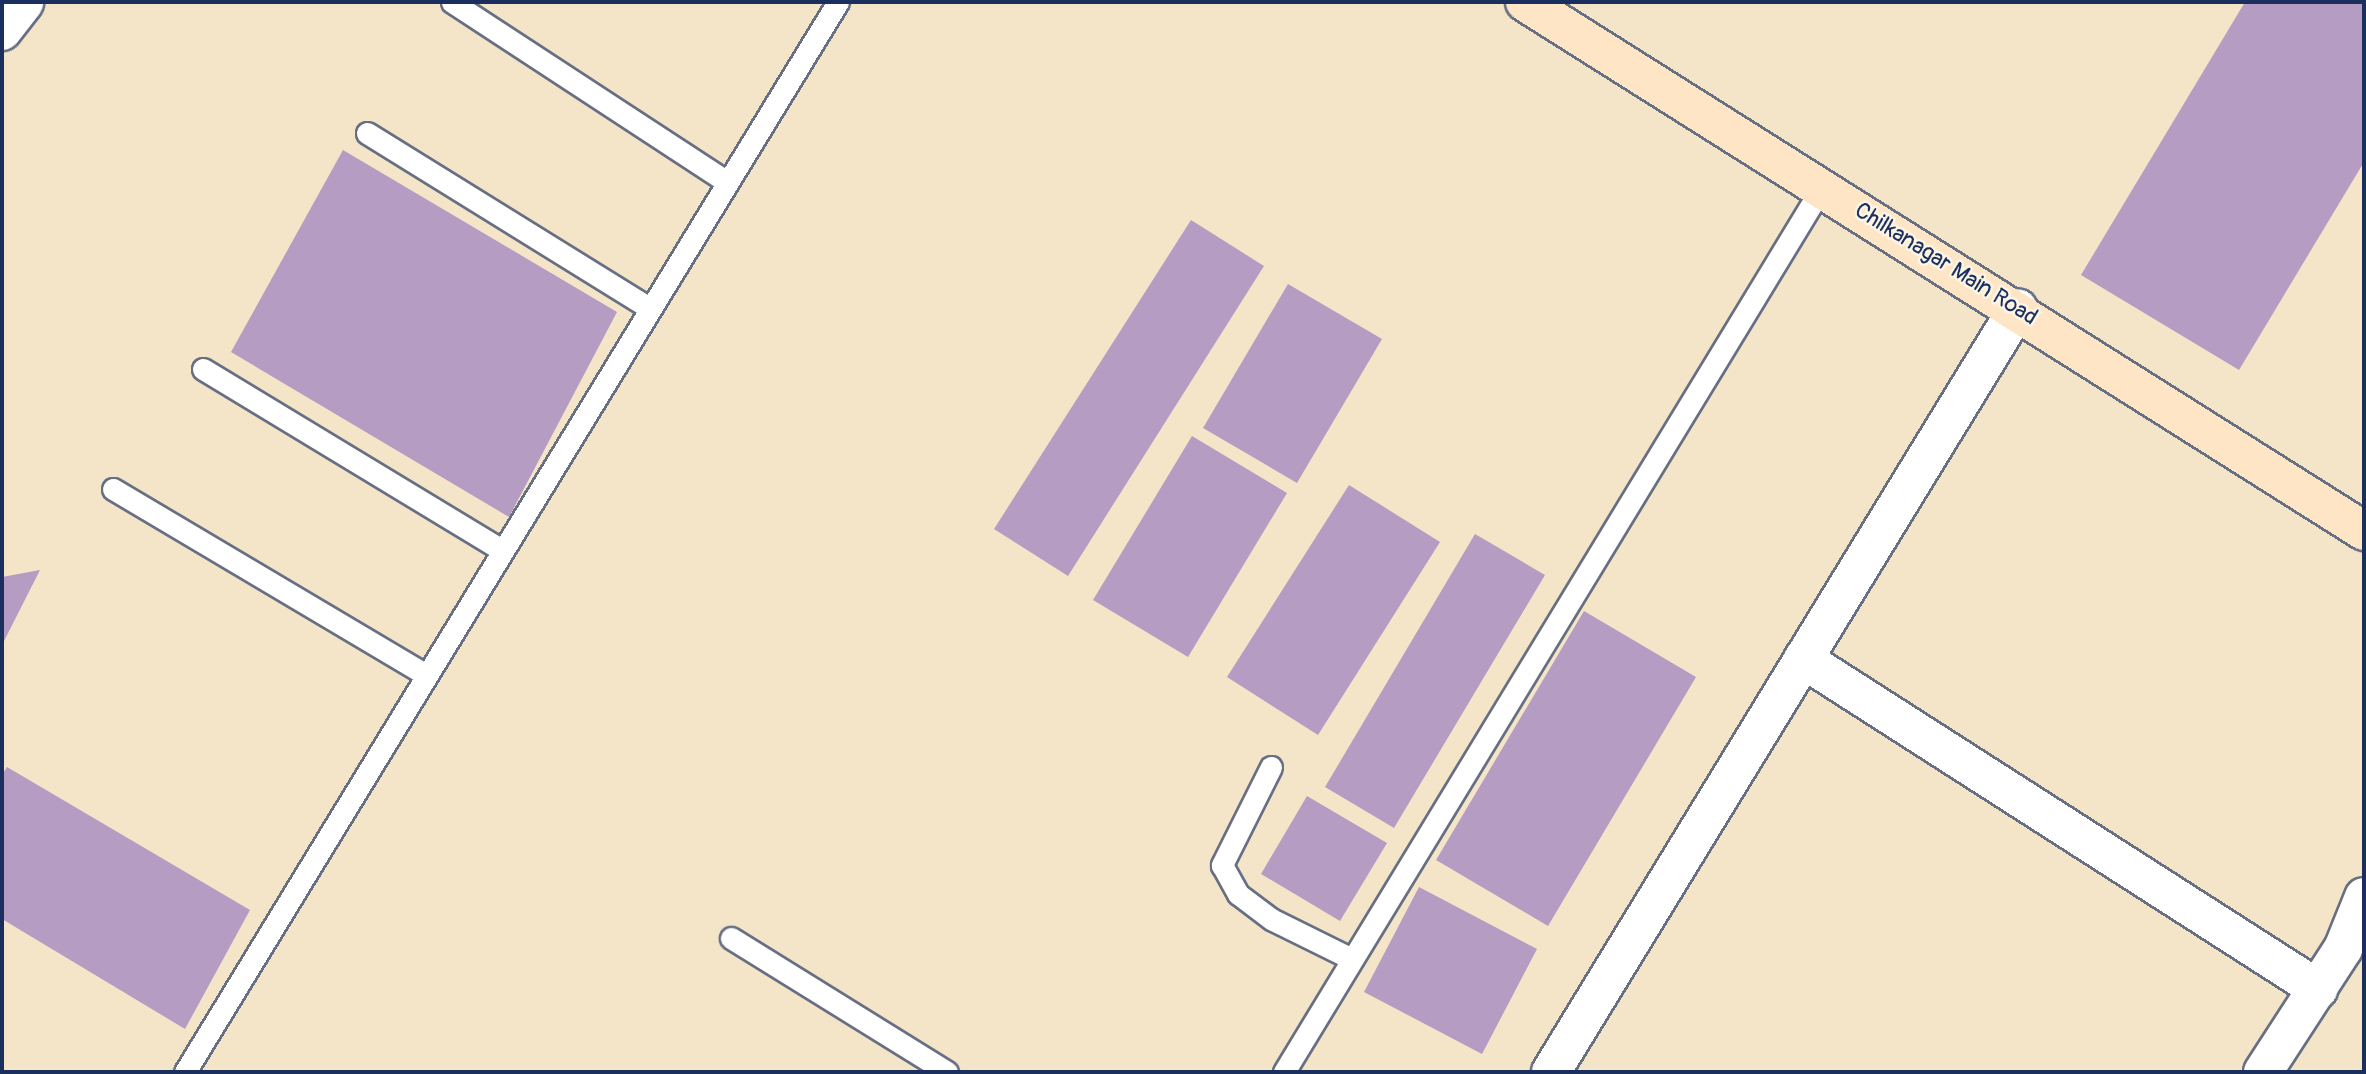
<!DOCTYPE html>
<style>
body{margin:0}
#map{position:relative;width:2366px;height:1074px;overflow:hidden;background:#f4e5c9;font-family:Pangolin,sans-serif}
div>[style]{position:absolute}
[style*='--x']{left:calc(var(--x)*1px);top:calc(var(--y)*1px);width:calc(var(--w)*1px);rotate:calc(var(--a)*1deg)}
.building>*{inset:0;background:#b59cc3}
.roads{filter:drop-shadow(2px 0 #676f83) drop-shadow(-2px 0 #676f83) drop-shadow(0 2px #676f83) drop-shadow(0 -2px #676f83)}
.service>*{height:21px;margin:-10.5px;padding:0 10.5px;transform-origin:10.5px;border-radius:10.5px;background:#fff}
.minor>*{height:38px;margin:-19px;padding:0 19px;transform-origin:19px;border-radius:19px;background:#fff}
.secondary>*{height:38px;margin:-19px;padding:0 19px;transform-origin:19px;border-radius:19px;background:#fde5c5}
span{translate:-50% -50%;white-space:nowrap;text-align:center;line-height:1.15;-webkit-text-stroke:5px #fcf5e5;paint-order:stroke}
.street-label{font-size:23px;color:#1b2f5e}
.frame{position:absolute;inset:0;border:4px solid #1b2f5e;pointer-events:none}
</style>
<div id="map">
<div class="building">
<div style="clip-path:polygon(2245px 2px,2364px 2px,2364px 162px,2239px 370px,2081px 275px)"></div>
<div style="clip-path:polygon(343px 150px,617px 312px,509px 517px,231px 352px)"></div>
<div style="clip-path:polygon(1191px 220px,1264px 266px,1068px 576px,994px 529px)"></div>
<div style="clip-path:polygon(1288px 284px,1382px 339px,1297px 483px,1203px 428px)"></div>
<div style="clip-path:polygon(1192px 436px,1287px 493px,1188px 657px,1093px 600px)"></div>
<div style="clip-path:polygon(1349px 485px,1440px 542px,1318px 735px,1227px 677px)"></div>
<div style="clip-path:polygon(1475px 534px,1545px 575px,1394px 828px,1325px 787px)"></div>
<div style="clip-path:polygon(40px 570px,2px 645px,2px 577px)"></div>
<div style="clip-path:polygon(1584px 611px,1696px 677px,1548px 926px,1436px 860px)"></div>
<div style="clip-path:polygon(7px 767px,250px 910px,185px 1029px,2px 919px,2px 775px)"></div>
<div style="clip-path:polygon(1307px 796px,1387px 843px,1340px 921px,1261px 874px)"></div>
<div style="clip-path:polygon(1419px 887px,1537px 949px,1482px 1054px,1364px 992px)"></div>
</div>
<div class="roads">
<div class="service">
<div style="--x:452;--y:2;--w:329;--a:33.2"></div>
<div style="--x:367;--y:133;--w:332;--a:31.8"></div>
<div style="--x:203;--y:369;--w:347;--a:31.2"></div>
<div style="--x:113;--y:489;--w:362;--a:30.7"></div>
<div style="--x:1271;--y:767;--w:110;--a:116.6"></div>
<div style="--x:1222;--y:865;--w:33;--a:61"></div>
<div style="--x:1238;--y:894;--w:41;--a:37.1"></div>
<div style="--x:1271;--y:919;--w:90;--a:26.3"></div>
<div style="--x:731;--y:938;--w:254;--a:31.8"></div>
<div style="--x:185;--y:1072;--w:1254;--a:-58.61"></div>
<div style="--x:1284;--y:1072;--w:1036;--a:-58.7"></div>
</div>
<div class="minor">
<div style="--x:2;--y:31;--w:36;--a:-52"></div>
<div style="--x:1803;--y:659;--w:612;--a:32.65"></div>
<div style="--x:1551;--y:1072;--w:895;--a:-58.56"></div>
<div style="--x:2263;--y:1072;--w:147;--a:-57"></div>
<div style="--x:2343;--y:949;--w:56;--a:-68"></div>
</div>
<div class="secondary">
<div style="--x:1525;--y:2;--w:992;--a:32.23"></div>
</div>
</div>
<div class="street-label">
<span style="left:1946px;top:264px;rotate:32deg">Chilkanagar Main Road</span>
</div>
<div class="frame"></div>
</div>
